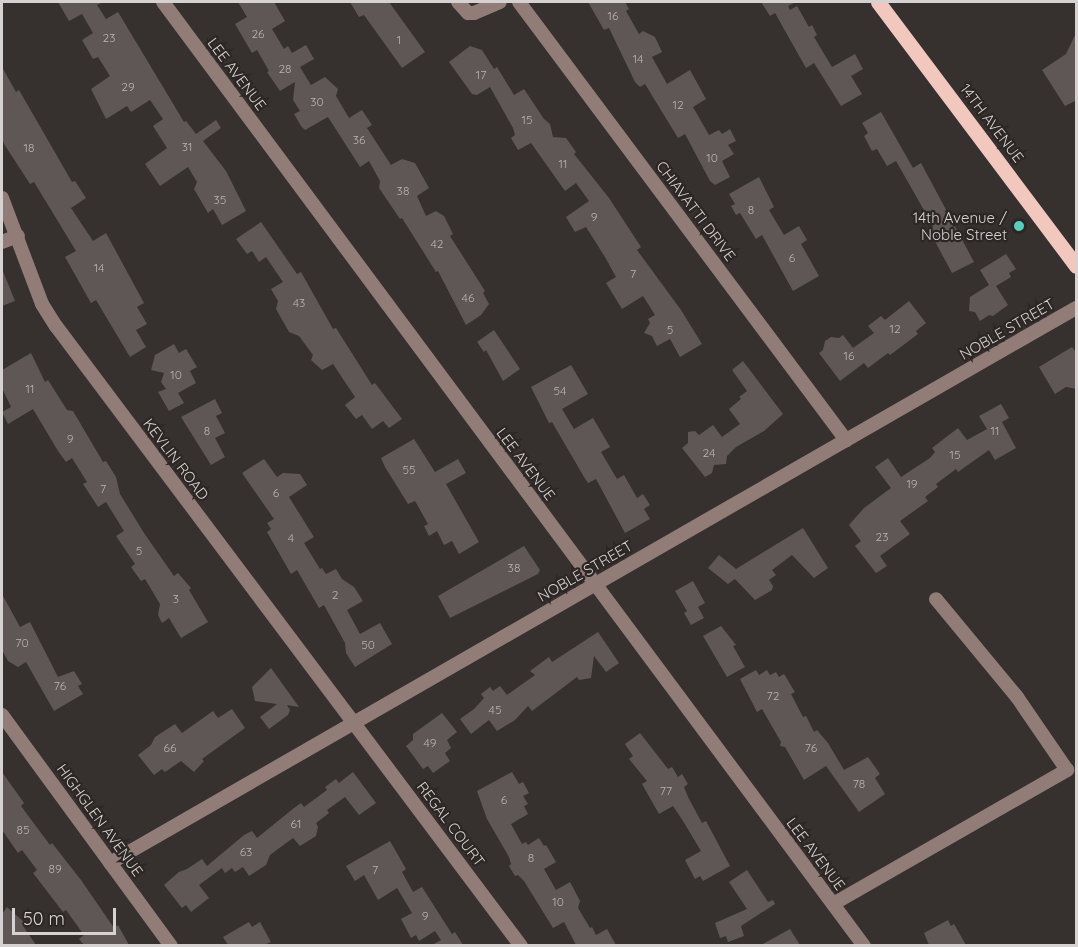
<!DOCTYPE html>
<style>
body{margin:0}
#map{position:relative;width:1078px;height:947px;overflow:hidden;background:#36302f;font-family:Quicksand,sans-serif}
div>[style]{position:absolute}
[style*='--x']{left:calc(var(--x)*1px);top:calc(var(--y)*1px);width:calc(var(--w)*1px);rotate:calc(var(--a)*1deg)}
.building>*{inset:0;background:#5e5756}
.minor>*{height:14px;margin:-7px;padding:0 7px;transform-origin:7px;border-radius:7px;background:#917c78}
.major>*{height:15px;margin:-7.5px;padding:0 7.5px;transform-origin:7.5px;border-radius:7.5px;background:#f1c7be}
.dots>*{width:16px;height:16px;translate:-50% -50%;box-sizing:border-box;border:3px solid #2c2625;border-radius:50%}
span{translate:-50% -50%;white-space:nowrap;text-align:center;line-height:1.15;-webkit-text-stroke:4.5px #2c2625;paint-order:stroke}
.number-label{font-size:12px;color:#b8b3b2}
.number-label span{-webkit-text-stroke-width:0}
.street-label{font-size:15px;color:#d6d2d1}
.poi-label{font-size:15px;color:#d6d2d1}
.right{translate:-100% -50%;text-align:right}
.frame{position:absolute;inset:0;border:3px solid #d6d2d1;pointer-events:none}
.scale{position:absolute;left:12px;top:908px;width:104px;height:27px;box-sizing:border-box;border:3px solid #d6d2d1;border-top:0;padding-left:8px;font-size:18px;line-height:21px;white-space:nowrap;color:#d6d2d1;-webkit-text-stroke:4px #2c2625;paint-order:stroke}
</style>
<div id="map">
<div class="building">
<div style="clip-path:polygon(58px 2px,103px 2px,97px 5px,106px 19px,118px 12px,184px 122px,186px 121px,196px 134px,216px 120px,221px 128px,203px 141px,226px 171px,246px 211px,222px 225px,213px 209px,208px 213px,194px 189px,197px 182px,188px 167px,160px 186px,145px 164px,167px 148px,153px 126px,163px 119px,150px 100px,131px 112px,127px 106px,106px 119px,91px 89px,110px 76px,98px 57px,93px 59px,82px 40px,93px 33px,82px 14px,69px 21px)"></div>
<div style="clip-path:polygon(238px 2px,274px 2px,285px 21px,272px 29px,284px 49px,288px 46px,292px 53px,306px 45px,314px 59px,300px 67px,311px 85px,325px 77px,338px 89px,336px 96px,349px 118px,362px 110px,372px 125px,367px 128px,391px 165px,402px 159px,415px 163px,429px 188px,417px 196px,426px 216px,436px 211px,444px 216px,453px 234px,450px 236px,485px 291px,483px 293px,489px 304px,481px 315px,466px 325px,438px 271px,436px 272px,402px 218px,400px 219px,379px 188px,380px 181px,369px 161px,360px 167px,328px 117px,305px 130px,301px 126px,294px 114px,300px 111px,293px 100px,295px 82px,280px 91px,267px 72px,269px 71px,257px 50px,252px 53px,235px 24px,247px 17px)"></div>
<div style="clip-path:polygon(350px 2px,389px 2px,425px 52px,402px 68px,364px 15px,359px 17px)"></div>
<div style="clip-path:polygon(588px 2px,625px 2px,629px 9px,626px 11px,639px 34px,643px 31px,655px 37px,662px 52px,652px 57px,667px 84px,690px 70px,706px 99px,693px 107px,709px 135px,719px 130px,722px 134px,730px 129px,736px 141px,728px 145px,734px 154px,722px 161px,730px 177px,715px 185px,710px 181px,685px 134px,678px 138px,645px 84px,640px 87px,635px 82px,609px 28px,604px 30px)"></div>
<div style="clip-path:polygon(761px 2px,796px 2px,788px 6px,790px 10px,797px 6px,809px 27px,812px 25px,817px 35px,814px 37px,832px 67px,855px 54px,863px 69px,851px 76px,862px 94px,841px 106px,814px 63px,806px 68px,775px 13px,770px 16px)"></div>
<div style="clip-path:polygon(1077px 31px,1077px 100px,1065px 106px,1042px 70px,1066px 54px)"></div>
<div style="clip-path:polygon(470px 46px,482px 50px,494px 69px,497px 67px,514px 95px,524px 89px,544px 119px,550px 124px,553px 137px,566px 138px,576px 152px,574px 154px,609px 198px,641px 247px,637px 250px,681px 310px,702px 344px,680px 357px,670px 339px,657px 346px,652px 336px,644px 333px,650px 323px,648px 319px,655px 315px,643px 296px,622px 309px,606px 283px,616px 277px,605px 257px,586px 227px,575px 232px,566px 217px,589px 201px,576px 183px,565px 191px,531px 143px,518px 150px,511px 138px,515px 135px,513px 128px,490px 87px,477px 95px,472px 94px,449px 62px)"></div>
<div style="clip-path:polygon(2px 67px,16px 92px,19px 90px,72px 182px,75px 181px,86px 198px,71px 208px,93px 241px,106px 233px,144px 303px,137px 307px,147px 324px,136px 330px,146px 347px,130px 357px,96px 300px,91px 303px,65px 257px,76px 251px,34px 182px,30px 184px,4px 144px,2px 137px)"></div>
<div style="clip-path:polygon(881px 112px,913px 168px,921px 163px,974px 262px,952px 273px,931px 234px,933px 226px,896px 161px,887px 166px,877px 149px,872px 151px,864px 136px,868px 133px,862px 123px)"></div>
<div style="clip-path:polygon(759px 177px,774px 207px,769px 210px,784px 235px,799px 226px,807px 240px,801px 244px,819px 276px,793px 291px,762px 235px,756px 239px,740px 213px,736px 215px,731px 206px,735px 204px,729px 194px)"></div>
<div style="clip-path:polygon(261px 222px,297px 274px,301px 272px,333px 329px,336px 328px,372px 385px,375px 383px,402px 419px,389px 428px,383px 421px,372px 429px,362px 415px,356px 419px,345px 405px,355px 397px,333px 364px,322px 370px,311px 360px,313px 355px,299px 336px,289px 332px,276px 309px,278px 301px,271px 289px,283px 282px,266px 257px,259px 262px,252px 251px,247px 254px,236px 239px)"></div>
<div style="clip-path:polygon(1006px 254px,1016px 269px,1009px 273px,1011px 277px,996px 286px,1008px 305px,993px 316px,989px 315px,980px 321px,975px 312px,969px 311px,970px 297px,989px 285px,980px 270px)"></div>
<div style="clip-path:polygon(2px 269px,15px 301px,2px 306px)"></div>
<div style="clip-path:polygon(909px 301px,926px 323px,916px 331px,918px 334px,890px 355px,888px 353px,868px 368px,864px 363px,840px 381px,819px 353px,823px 350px,825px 341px,831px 337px,839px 338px,843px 335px,853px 348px,874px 333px,868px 326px,881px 316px,885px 320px)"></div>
<div style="clip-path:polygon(494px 330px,520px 369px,503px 381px,486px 350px,484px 352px,477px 342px)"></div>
<div style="clip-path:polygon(174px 344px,179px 353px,186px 349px,197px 367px,190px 371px,196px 383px,178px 393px,184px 403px,169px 411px,158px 392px,166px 389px,161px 382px,164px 373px,151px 370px,155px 355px)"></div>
<div style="clip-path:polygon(1072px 347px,1077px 354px,1077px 389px,1066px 387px,1055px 394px,1039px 367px)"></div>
<div style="clip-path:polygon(31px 353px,45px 382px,48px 380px,67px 410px,73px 411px,103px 462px,106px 461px,116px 477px,120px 494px,144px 533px,174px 576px,178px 573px,191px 588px,189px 590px,208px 622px,181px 638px,169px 618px,162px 623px,158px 615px,160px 604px,145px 579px,141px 581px,131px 567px,135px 564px,116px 536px,124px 531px,106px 502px,98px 507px,83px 484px,87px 482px,72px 458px,66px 462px,58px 451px,33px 409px,8px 424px,2px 412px,11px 407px,2px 388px,2px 370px)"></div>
<div style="clip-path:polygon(743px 361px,783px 414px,764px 431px,736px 447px,727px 456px,726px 464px,714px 465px,712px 473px,705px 477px,682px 448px,688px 443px,688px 432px,695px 431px,699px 435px,713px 425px,722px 437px,740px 424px,729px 409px,741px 399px,739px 397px,747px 391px,732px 370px)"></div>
<div style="clip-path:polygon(571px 365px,588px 394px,562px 409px,574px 429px,593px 418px,610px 447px,601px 452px,617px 479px,624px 475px,637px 498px,643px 494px,650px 505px,644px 509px,650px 519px,625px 533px,596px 479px,588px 483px,584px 477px,552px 422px,549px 423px,531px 387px)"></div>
<div style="clip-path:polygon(215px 399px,222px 413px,216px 416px,225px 433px,215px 438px,225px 457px,211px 465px,181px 417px)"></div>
<div style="clip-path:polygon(1001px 404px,1009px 418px,1002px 422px,1016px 448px,995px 460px,989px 450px,958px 472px,956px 469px,936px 484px,938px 487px,925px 497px,928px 501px,900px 521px,910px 534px,880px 556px,887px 566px,876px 573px,855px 546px,861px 541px,849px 525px,864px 508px,891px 488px,875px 467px,888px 458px,901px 477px,930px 458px,935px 452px,932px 448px,958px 428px,967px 440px,987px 429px,979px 416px)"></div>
<div style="clip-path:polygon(414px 439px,435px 472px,458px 459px,466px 473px,446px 484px,479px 542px,459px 554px,452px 541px,444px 545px,437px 531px,429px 536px,424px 526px,428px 524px,415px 501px,408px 504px,385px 467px,381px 458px)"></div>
<div style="clip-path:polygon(264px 459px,277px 477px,283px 473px,300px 474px,307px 485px,289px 497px,314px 537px,304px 543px,320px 569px,322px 568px,326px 574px,336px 569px,342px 579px,354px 587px,363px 601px,347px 610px,360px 634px,380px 623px,392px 644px,355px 667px,346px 653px,345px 643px,324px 605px,319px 608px,297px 570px,291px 574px,267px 532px,271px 529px,267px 523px,274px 519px,242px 473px)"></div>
<div style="clip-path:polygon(803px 528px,828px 568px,814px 578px,792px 555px,772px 570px,776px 575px,769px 580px,773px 586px,772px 590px,755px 600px,735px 579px,728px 584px,708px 568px,719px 555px,736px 569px)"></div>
<div style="clip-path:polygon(524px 546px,540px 570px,538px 574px,450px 618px,438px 596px)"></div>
<div style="clip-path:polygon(693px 581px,705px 603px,698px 607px,704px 618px,691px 625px,684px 613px,687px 611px,675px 591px)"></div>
<div style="clip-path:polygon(2px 594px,20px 627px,30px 622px,58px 677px,74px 671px,82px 684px,78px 686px,83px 694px,54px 711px,26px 662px,18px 667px,8px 661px,2px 650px)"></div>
<div style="clip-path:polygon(721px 626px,736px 645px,733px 646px,745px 667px,727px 677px,703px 636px)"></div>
<div style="clip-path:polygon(598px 632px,619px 663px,606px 672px,594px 656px,591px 678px,579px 680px,577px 677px,532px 711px,528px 706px,515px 720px,497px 731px,489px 720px,471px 734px,460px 719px,474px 709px,484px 698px,481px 694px,490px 687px,493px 691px,500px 686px,507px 695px,535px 675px,530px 671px,549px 657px,552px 662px)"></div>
<div style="clip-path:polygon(271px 668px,299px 707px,287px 705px,290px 710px,288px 715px,269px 729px,260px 717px,277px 704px,255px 701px,252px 687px)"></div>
<div style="clip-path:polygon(756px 670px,759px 675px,767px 670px,770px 675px,776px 672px,779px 677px,784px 674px,795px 692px,791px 694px,803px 717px,806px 716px,814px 732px,817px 730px,828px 743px,844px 770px,868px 757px,880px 774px,875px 778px,885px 794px,859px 812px,826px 766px,804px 780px,785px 747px,780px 746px,781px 742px,762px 709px,757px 712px,740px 679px)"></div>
<div style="clip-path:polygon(232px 709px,245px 728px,202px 759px,204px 761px,194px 772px,181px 761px,165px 772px,162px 769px,154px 775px,138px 755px,151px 745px,155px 737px,175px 724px,182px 733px,213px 711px,218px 718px)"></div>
<div style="clip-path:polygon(442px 713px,457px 732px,447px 740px,451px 748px,445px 753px,450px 761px,433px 773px,428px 766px,423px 769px,406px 746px,413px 740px,413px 734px)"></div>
<div style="clip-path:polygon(640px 733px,668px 769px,672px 767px,678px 777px,682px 774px,688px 784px,684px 787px,688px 797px,702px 823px,706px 821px,730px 866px,703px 881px,700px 876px,695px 879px,685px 860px,701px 851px,683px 821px,673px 806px,659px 814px,642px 784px,647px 781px,629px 759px,633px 756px,625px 744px)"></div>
<div style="clip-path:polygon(2px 772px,24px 803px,21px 806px,50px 845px,52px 843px,81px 880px,114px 928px,118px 925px,129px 945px,84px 945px,79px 939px,84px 935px,66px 910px,63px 912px,33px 873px,37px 870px,22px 850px,18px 853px,2px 830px)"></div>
<div style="clip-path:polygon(353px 772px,376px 803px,359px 815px,345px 797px,327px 810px,329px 813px,316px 823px,318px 827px,316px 836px,300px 846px,293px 838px,270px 855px,266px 865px,249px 876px,243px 867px,235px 872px,232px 868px,225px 873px,222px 868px,199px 885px,209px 898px,191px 912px,186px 905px,182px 908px,164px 885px,179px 872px,187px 869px,202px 859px,207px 866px,244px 835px,252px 831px,257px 838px,294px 808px,301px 803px,304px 807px,327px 790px,325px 787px,336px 779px,339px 783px)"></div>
<div style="clip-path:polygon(512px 772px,519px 784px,523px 782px,529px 793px,523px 796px,528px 804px,524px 806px,528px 814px,511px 824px,522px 844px,526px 842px,528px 845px,539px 838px,544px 846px,546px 845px,556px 862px,544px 869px,556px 890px,570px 882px,580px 901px,578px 908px,590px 928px,592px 927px,596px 935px,607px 929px,616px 945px,576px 945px,564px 922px,553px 928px,524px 881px,518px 875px,515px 876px,509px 866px,511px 864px,509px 857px,487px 819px,477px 791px)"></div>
<div style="clip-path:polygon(390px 841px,406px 869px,402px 872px,413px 892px,422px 887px,452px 934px,455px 932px,463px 945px,432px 945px,441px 940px,435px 931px,419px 941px,416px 935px,411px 938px,401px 919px,412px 913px,397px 888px,378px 900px,364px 875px,355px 881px,346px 866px)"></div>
<div style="clip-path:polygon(747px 870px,768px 902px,773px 900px,775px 904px,741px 926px,744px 936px,728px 942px,726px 936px,720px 938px,715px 923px,747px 909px,729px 882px)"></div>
<div style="clip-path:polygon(7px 907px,25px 923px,23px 926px,36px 945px,2px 945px,2px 914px)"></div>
<div style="clip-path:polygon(948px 920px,951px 926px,954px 924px,966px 945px,929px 945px,924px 933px)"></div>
<div style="clip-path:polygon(249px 922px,252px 927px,260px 922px,271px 942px,264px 945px,228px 945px,223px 937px)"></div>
<div style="clip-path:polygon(790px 929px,800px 945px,761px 945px)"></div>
</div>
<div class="minor">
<div style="--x:163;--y:2;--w:1176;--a:53.4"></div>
<div style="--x:458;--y:2;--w:15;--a:48"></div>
<div style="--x:468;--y:13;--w:6;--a:0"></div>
<div style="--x:474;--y:13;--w:28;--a:-23"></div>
<div style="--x:519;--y:2;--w:547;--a:53.26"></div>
<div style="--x:2;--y:198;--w:113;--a:69.3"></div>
<div style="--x:42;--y:304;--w:26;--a:58"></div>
<div style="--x:56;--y:326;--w:775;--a:53.13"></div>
<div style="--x:2;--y:242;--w:17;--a:-21"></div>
<div style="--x:2;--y:715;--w:286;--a:53.8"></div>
<div style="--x:110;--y:863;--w:1114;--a:-29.88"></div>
<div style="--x:833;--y:904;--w:270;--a:-29.8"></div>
<div style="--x:1067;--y:770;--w:88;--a:-124.4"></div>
<div style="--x:1017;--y:697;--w:127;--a:-129.6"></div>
</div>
<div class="major">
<div style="--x:878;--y:2;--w:330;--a:53.1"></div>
</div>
<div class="dots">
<div style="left:1019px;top:226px;background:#5acebd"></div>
</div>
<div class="number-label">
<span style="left:613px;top:16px">16</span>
<span style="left:258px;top:34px">26</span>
<span style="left:109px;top:38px">23</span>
<span style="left:399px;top:40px">1</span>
<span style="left:638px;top:59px">14</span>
<span style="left:285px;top:69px">28</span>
<span style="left:481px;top:75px">17</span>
<span style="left:128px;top:87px">29</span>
<span style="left:317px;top:102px">30</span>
<span style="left:678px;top:105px">12</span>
<span style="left:527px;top:120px">15</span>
<span style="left:359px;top:140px">36</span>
<span style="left:187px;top:147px">31</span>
<span style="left:29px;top:148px">18</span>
<span style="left:712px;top:158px">10</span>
<span style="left:563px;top:164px">11</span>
<span style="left:403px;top:191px">38</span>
<span style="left:220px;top:200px">35</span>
<span style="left:751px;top:210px">8</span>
<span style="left:594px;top:217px">9</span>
<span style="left:437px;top:244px">42</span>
<span style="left:792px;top:258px">6</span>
<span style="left:99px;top:268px">14</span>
<span style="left:633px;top:274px">7</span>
<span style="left:468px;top:298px">46</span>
<span style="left:299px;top:303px">43</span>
<span style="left:895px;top:329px">12</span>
<span style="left:670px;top:330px">5</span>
<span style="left:849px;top:356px">16</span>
<span style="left:176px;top:375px">10</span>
<span style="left:30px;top:389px">11</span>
<span style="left:560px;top:391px">54</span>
<span style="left:207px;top:431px">8</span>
<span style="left:995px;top:431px">11</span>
<span style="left:70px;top:439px">9</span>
<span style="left:709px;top:453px">24</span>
<span style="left:955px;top:455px">15</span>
<span style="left:409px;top:470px">55</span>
<span style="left:912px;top:484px">19</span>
<span style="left:103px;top:489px">7</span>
<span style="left:276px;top:493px">6</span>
<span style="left:882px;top:537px">23</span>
<span style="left:291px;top:538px">4</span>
<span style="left:139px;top:551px">5</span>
<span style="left:514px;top:568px">38</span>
<span style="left:335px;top:595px">2</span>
<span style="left:176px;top:599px">3</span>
<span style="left:22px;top:643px">70</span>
<span style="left:368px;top:645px">50</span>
<span style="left:60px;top:686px">76</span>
<span style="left:773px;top:696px">72</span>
<span style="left:495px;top:710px">45</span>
<span style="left:430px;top:743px">49</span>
<span style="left:170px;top:748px">66</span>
<span style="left:811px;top:748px">76</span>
<span style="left:859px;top:784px">78</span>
<span style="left:666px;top:791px">77</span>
<span style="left:504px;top:800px">6</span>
<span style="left:296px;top:824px">61</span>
<span style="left:23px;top:830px">85</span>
<span style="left:246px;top:852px">63</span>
<span style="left:531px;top:858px">8</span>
<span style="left:55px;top:869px">89</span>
<span style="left:375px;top:870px">7</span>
<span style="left:558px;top:902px">10</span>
<span style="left:425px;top:916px">9</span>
</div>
<div class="street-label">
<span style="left:237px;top:74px;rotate:53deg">LEE AVENUE</span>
<span style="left:992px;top:123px;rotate:53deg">14TH AVENUE</span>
<span style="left:696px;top:211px;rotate:53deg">CHIAVATTI DRIVE</span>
<span style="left:1007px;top:329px;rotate:-30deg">NOBLE STREET</span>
<span style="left:176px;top:459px;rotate:53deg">KEVLIN ROAD</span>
<span style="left:526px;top:464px;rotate:53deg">LEE AVENUE</span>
<span style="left:585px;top:571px;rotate:-30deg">NOBLE STREET</span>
<span style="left:100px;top:820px;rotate:54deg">HIGHGLEN AVENUE</span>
<span style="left:451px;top:824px;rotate:53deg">REGAL COURT</span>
<span style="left:816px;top:854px;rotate:53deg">LEE AVENUE</span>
</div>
<div class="poi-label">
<span class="right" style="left:1007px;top:226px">14th Avenue /<br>Noble Street</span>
</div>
<div class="frame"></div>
<div class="scale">50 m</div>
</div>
